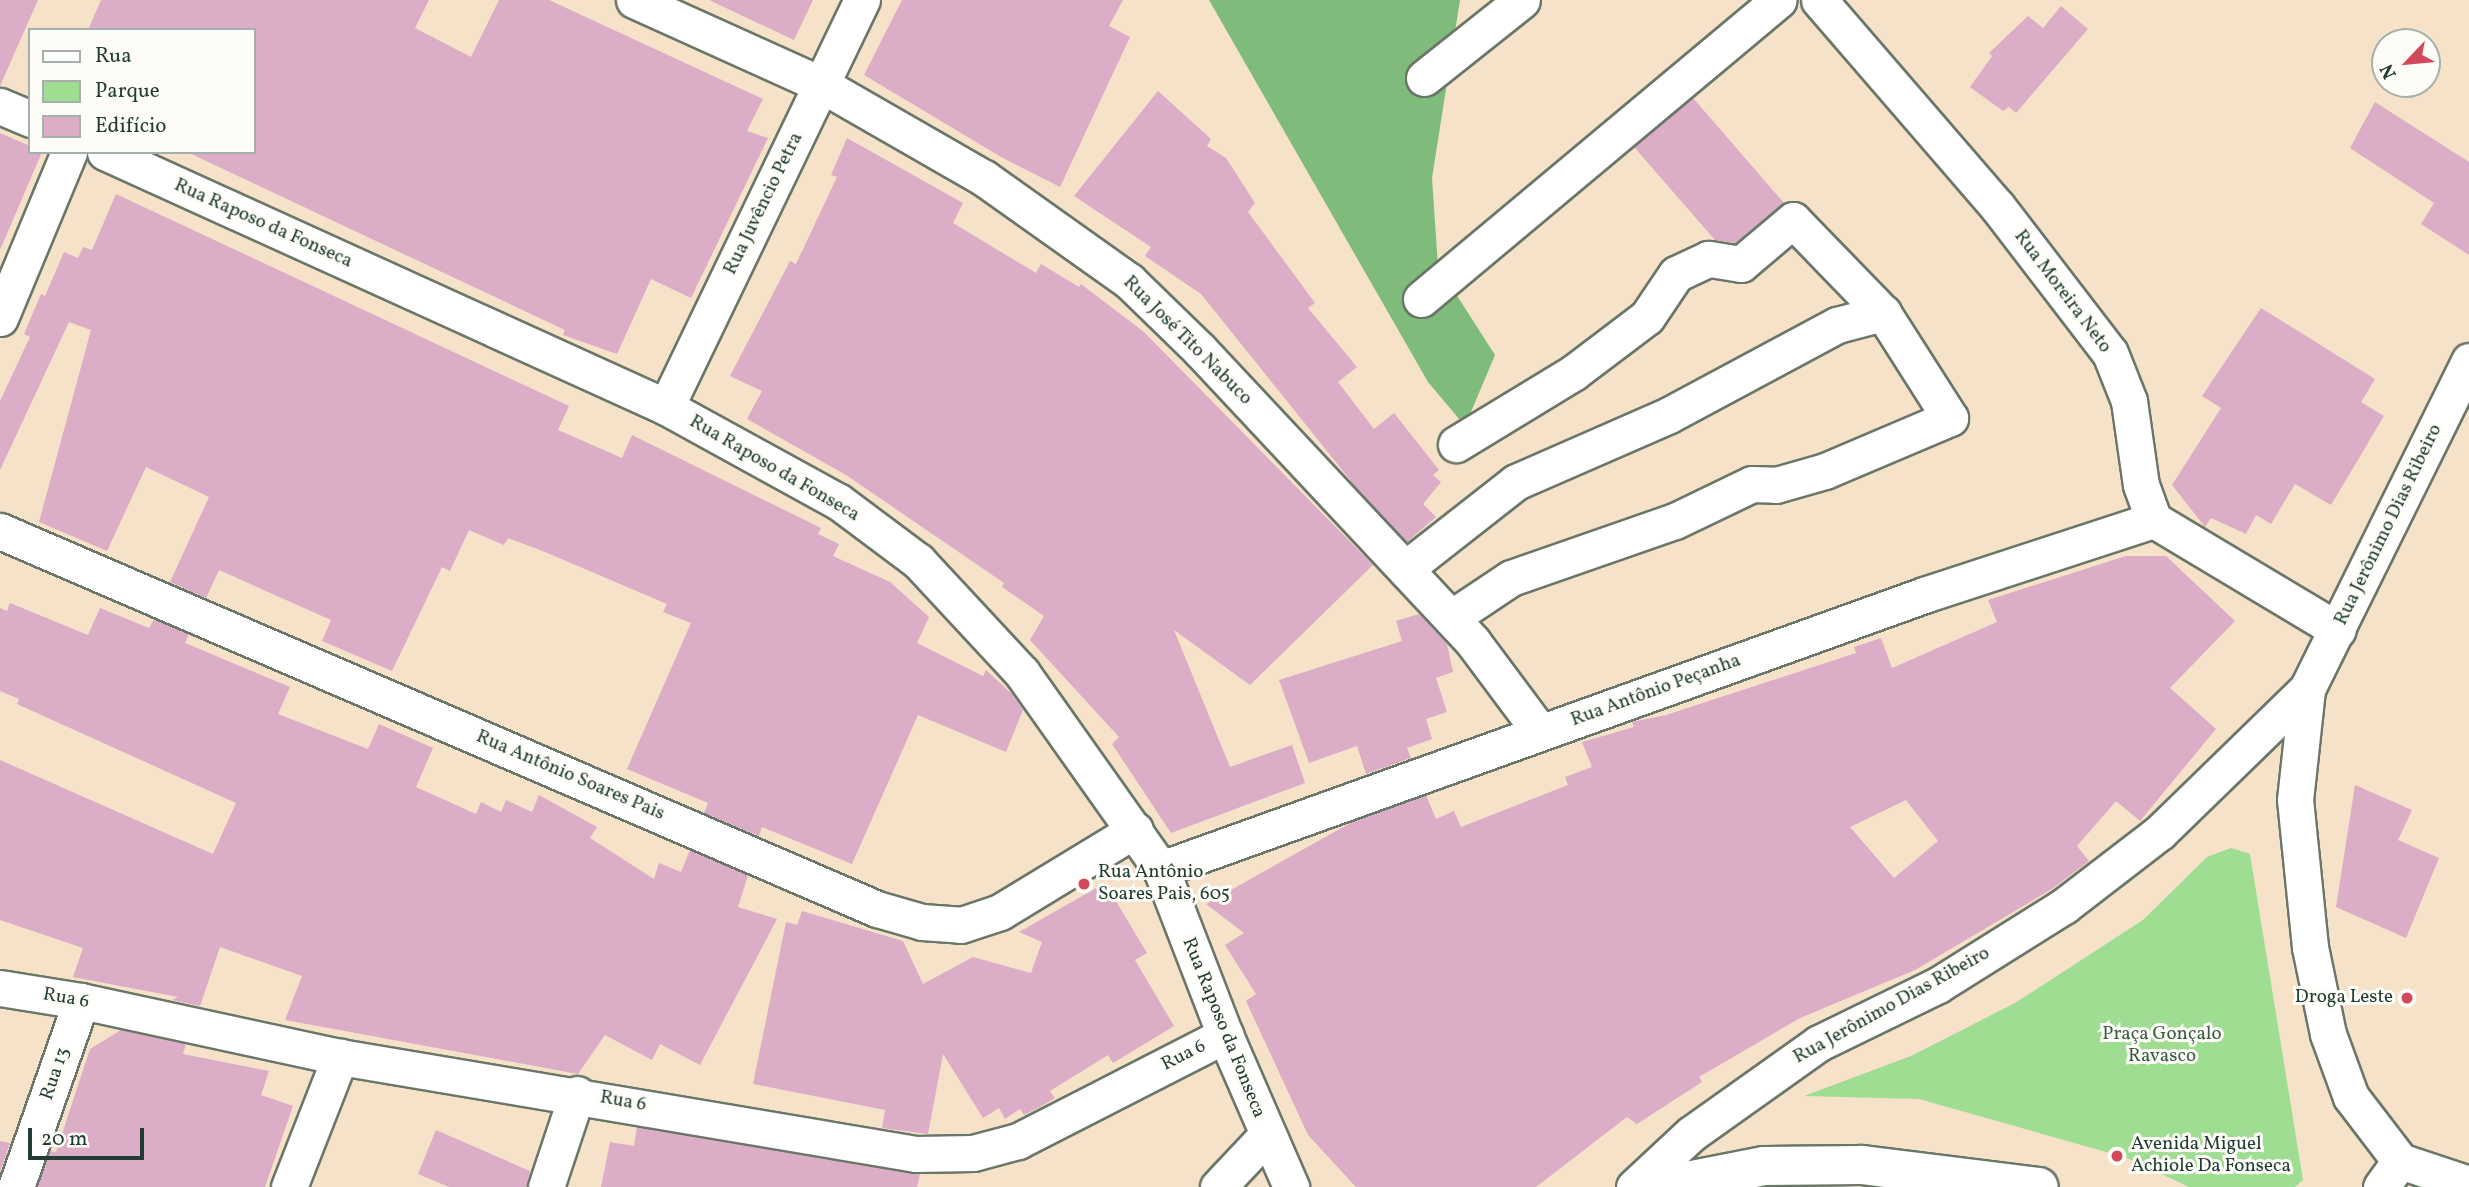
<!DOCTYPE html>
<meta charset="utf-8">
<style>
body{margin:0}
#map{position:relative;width:2469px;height:1187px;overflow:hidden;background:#f5e2c9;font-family:Vollkorn,serif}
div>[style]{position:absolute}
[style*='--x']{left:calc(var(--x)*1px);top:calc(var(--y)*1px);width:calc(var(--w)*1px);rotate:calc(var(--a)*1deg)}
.green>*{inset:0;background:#9fdd92}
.forest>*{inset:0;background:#7fbc7c}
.building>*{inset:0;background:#dbadc7}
.roads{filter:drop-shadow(2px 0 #6a7768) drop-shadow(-2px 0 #6a7768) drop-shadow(0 2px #6a7768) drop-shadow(0 -2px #6a7768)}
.minor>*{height:35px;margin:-17.5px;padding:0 17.5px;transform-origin:17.5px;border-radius:17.5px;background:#fff}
.tertiary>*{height:38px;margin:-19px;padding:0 19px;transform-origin:19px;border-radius:19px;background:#fff}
.dots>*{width:19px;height:19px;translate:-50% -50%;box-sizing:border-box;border:4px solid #fdfcf7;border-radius:50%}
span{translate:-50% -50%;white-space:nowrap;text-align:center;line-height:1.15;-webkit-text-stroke:6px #fdfcf7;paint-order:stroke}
.street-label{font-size:19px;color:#1f3d34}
.poi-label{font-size:19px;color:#1f3d34}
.left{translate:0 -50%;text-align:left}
.right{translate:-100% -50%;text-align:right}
.park-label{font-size:19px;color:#395d47}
.legend{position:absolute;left:28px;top:28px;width:228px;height:126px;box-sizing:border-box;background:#fdfcf7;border:2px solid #a4b0a9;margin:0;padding:9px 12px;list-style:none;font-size:21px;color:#1f3d34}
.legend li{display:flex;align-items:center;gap:14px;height:35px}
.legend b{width:35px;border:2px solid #a4b0a9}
.north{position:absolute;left:2371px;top:28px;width:70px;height:70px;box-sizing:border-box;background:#fdfcf7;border:2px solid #a4b0a9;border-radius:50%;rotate:244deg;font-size:19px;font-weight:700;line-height:28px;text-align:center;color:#1f3d34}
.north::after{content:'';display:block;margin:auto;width:24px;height:32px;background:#d1495b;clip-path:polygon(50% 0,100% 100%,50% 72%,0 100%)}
.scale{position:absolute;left:28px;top:1128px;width:116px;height:32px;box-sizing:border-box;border:4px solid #1f3d34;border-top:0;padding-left:9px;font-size:21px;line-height:24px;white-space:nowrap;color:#1f3d34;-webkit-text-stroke:5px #fdfcf7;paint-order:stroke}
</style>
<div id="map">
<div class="green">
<div style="clip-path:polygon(2231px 848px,2250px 854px,2303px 1180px,2295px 1187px,2189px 1187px,2127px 1158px,1919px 1099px,1804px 1096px,1911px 1056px,2015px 1003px,2143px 920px,2207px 857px)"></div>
</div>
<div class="forest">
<div style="clip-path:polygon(1209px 0,1460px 0,1432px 178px,1438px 266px,1495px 355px,1465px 426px,1428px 382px)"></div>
</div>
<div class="building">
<div style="clip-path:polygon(0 0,38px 0,0 86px)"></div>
<div style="clip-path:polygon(101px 0,429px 0,415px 28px,471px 57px,499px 0,549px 0,763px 99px,747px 131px,768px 138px,691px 298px,651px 279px,617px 354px,563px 335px,565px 330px,187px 152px,254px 152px,254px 30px,88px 30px)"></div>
<div style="clip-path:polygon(709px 0,813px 0,794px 40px)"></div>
<div style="clip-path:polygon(902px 0,1123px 0,1109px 26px,1130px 37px,1060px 187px,1001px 157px,864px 75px)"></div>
<div style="clip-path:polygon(2061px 6px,2088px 29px,2016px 113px,2009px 107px,2003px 111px,1970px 87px,1992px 56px,1989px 53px,2028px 16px,2043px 28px)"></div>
<div style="clip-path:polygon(1158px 91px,1211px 139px,1207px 146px,1226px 158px,1255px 203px,1248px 212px,1315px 303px,1308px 308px,1357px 367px,1338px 382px,1374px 429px,1394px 413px,1439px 470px,1433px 475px,1441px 482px,1423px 504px,1436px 517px,1407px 542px,1355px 486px,1201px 294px,1145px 256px,1151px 247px,1074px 196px)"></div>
<div style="clip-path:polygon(1693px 98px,1784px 203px,1735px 243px,1715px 240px,1634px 147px)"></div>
<div style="clip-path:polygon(2375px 102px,2469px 162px,2469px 255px,2421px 224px,2434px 203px,2350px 148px)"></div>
<div style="clip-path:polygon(0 133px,30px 146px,30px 152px,42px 152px,0 250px)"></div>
<div style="clip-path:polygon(847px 138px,963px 203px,953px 223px,1036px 273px,1041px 264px,1079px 287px,1081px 284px,1144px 332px,1373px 565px,1250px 685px,1174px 630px,1230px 767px,1292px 745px,1305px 783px,1171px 833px,1112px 744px,1119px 737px,1030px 640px,1044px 616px,1002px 587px,1004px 583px,846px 475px,747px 419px,762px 391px,730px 376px,790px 261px,796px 264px,837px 177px,831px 175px)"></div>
<div style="clip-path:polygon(116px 194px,569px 406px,558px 430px,622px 458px,632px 435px,821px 528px,818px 534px,839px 544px,833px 556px,890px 582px,929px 617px,917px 643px,983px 676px,986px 670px,1012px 694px,1023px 710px,1006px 752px,918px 715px,852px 864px,762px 827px,759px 836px,704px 813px,708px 803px,627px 769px,691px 623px,663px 612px,667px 604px,545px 552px,508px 538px,504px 545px,469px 530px,450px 571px,442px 567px,392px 671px,322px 641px,331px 620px,219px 570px,206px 598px,170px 582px,209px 497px,146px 467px,107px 551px,39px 522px,91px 330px,69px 322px,0 470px,0 401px,30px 337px,24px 334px,41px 294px,45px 296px,64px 252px,78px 258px,83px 247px,92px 250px)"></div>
<div style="clip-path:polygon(2261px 308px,2375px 379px,2361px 402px,2384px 416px,2331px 505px,2295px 484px,2271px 524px,2256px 515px,2246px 534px,2211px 518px,2205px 527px,2172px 485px,2221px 408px,2202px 396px)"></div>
<div style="clip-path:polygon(evenodd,2126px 556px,2166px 556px,2235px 621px,2170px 688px,2216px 729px,2140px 821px,2116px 801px,2077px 846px,2089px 861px,2052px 889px,1915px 970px,1800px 1018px,1699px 1077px,1702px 1082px,1637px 1124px,1627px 1117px,1536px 1187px,1356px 1187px,1308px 1135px,1246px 1001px,1256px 994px,1225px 945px,1244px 933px,1206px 904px,1354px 821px,1426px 795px,1436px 819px,1454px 811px,1461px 827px,1568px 785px,1565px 777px,1592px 767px,1582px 742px,1634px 727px,1632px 722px,1666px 715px,1856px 653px,1854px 647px,1881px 638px,1892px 668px,1997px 622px,1988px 600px,2126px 556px,1906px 800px,1938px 841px,1894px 878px,1850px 827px,1906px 800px)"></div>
<div style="clip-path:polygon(10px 603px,88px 635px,100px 608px,149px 628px,154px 619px,189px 634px,185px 643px,290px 687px,278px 714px,368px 749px,379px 724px,433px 748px,416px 787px,476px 814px,481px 802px,501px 812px,506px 800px,532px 812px,539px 795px,597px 827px,590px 838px,654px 879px,659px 863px,681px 872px,690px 850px,748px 875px,738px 907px,777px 919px,700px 1065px,660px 1044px,652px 1060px,605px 1035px,578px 1074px,285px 1020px,302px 976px,220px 947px,200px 1006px,172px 1000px,178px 997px,73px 977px,83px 948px,0 920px,0 760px,213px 854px,236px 803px,17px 704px,19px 699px,0 691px,0 608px,7px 611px)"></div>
<div style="clip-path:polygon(1419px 614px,1447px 644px,1453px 672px,1436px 678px,1447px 712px,1426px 719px,1432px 739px,1407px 748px,1411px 758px,1366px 774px,1357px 746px,1309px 763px,1279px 680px,1402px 641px,1396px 621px)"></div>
<div style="clip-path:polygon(2355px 785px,2412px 810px,2398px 840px,2439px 858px,2406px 938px,2336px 907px)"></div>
<div style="clip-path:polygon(1105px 883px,1147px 953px,1135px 960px,1174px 1026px,1113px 1063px,1108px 1055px,1050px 1091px,1055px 1098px,1040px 1107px,1024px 1115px,1020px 1109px,1005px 1119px,999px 1108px,983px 1118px,943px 1054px,928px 1134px,882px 1128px,885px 1110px,753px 1084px,786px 922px,797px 925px,802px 911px,903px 941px,923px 984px,973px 957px,1031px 973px,1042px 942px,1019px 932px)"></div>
<div style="clip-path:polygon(121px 1030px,186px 1044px,183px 1054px,269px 1071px,261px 1095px,293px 1106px,265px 1187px,37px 1187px,50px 1151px,56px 1152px,90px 1049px)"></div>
<div style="clip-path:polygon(637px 1127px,913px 1174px,920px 1174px,917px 1187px,601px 1187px,610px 1142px,634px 1146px)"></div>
<div style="clip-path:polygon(436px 1130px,530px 1171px,526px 1187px,449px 1187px,418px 1174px)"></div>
<div style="clip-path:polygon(0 1141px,10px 1143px,0 1172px)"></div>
</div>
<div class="roads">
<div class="minor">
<div style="--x:634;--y:0;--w:206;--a:24.3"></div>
<div style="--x:822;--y:85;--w:187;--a:29.9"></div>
<div style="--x:984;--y:178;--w:178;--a:35.4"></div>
<div style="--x:1129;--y:281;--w:98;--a:44.2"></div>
<div style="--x:1199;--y:349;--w:401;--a:46.9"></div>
<div style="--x:1473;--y:642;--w:112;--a:53.3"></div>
<div style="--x:1819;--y:0;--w:272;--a:49.2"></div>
<div style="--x:1997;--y:206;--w:185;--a:52.5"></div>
<div style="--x:2110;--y:353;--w:52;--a:68.4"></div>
<div style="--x:2129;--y:401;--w:85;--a:81.9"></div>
<div style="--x:2141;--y:485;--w:37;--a:70"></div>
<div style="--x:2154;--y:520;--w:214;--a:30.9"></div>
<div style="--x:1424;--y:78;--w:125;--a:-38.5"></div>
<div style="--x:0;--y:106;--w:33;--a:23"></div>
<div style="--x:105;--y:152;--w:616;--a:24.44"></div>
<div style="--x:666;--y:407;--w:197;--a:28.8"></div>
<div style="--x:839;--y:502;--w:99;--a:36.8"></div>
<div style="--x:918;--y:561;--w:153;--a:47.1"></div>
<div style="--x:1022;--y:673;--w:240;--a:54.7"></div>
<div style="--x:1161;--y:869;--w:178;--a:68.9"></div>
<div style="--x:1225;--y:1035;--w:166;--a:66.5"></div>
<div style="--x:1421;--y:299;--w:466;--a:-39.9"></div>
<div style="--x:0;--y:318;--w:180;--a:-67.4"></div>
<div style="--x:666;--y:407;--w:452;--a:-64.3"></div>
<div style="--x:0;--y:531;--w:955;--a:23.32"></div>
<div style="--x:877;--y:909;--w:47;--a:16.1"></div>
<div style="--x:922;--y:922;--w:39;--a:4"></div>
<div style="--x:961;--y:925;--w:41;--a:-18.4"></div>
<div style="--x:1000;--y:912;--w:158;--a:-31.3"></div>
<div style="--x:1405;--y:569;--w:141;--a:-38.1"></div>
<div style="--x:1516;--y:482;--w:167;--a:-23.6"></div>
<div style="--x:1669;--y:415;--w:191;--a:-28.2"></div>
<div style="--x:1837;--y:325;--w:48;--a:-14.6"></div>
<div style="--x:1451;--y:618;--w:72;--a:-33.7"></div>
<div style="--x:1511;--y:578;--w:174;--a:-19.2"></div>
<div style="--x:1675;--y:521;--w:85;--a:-25.7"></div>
<div style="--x:1752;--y:484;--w:24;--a:2"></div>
<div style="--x:1776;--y:485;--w:51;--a:-15.9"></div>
<div style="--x:1825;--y:471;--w:136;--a:-23"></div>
<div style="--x:1950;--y:418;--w:125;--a:-122.5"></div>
<div style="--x:1883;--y:313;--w:129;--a:-134.1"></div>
<div style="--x:1793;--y:220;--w:68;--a:139.8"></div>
<div style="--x:1741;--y:264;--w:33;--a:-171"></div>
<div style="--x:1708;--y:259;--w:35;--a:155"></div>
<div style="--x:1676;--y:274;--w:52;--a:124"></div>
<div style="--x:1647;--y:317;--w:93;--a:142.9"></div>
<div style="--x:1573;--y:373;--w:137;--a:148.7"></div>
<div style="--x:1161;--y:869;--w:811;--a:-19.75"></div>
<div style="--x:1924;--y:595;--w:242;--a:-18.1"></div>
<div style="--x:0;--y:988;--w:82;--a:9.1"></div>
<div style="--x:81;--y:1001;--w:265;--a:12.2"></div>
<div style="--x:340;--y:1057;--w:584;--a:9.56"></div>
<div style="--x:916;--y:1154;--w:57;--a:-1"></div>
<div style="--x:973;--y:1153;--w:47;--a:-14.9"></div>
<div style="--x:1018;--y:1141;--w:233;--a:-27.1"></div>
<div style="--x:2400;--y:1161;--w:81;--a:-127.4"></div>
<div style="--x:2351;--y:1097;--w:67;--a:-110.1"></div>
<div style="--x:2328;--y:1034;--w:89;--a:-101.7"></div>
<div style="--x:2310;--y:947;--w:148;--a:-95.8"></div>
<div style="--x:2295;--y:800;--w:112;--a:-83.8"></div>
<div style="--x:2307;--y:689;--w:366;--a:-63.7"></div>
<div style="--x:2400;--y:1161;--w:73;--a:18.4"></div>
<div style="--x:16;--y:1187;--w:197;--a:-70.7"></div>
<div style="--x:289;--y:1187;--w:140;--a:-68.6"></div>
<div style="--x:546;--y:1187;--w:98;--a:-71.6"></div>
<div style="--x:1218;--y:1187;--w:70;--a:-46.7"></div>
<div style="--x:1634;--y:1187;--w:78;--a:-42.9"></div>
<div style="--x:1691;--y:1134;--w:157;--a:-35.4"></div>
<div style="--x:1819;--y:1043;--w:132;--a:-26"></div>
<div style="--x:1938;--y:985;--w:149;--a:-32.1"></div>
<div style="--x:2064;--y:906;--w:121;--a:-37.6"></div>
<div style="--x:2160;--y:832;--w:205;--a:-44.2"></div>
<div style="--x:2381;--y:1187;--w:32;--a:-54"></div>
</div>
<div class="tertiary">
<div style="--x:1657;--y:1187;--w:109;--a:-11.1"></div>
<div style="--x:1764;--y:1166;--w:98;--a:-0.6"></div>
<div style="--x:1862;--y:1165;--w:178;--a:7.1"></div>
</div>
</div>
<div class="dots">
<div style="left:1084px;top:884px;background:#d1495b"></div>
<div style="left:2407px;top:998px;background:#d1495b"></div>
<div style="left:2117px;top:1156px;background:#d1495b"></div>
</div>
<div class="street-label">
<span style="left:764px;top:204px;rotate:-64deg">Rua Juvêncio Petra</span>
<span style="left:263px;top:224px;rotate:24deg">Rua Raposo da Fonseca</span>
<span style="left:2062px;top:292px;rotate:53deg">Rua Moreira Neto</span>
<span style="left:1187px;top:341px;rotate:45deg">Rua José Tito Nabuco</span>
<span style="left:774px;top:469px;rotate:30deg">Rua Raposo da Fonseca</span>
<span style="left:2389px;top:525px;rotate:-64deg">Rua Jerônimo Dias Ribeiro</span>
<span style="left:1656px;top:691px;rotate:-20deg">Rua Antônio Peçanha</span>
<span style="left:570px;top:776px;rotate:23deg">Rua Antônio Soares Pais</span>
<span style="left:66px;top:999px;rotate:10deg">Rua 6</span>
<span style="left:1892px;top:1006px;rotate:-29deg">Rua Jerônimo Dias Ribeiro</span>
<span style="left:1223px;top:1028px;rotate:68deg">Rua Raposo da Fonseca</span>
<span style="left:1184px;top:1056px;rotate:-27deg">Rua 6</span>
<span style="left:56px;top:1074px;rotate:-71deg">Rua 13</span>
<span style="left:623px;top:1102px;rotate:10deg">Rua 6</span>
</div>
<div class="poi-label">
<span class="left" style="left:1098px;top:884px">Rua Antônio<br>Soares Pais, 605</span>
<span class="right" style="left:2393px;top:998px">Droga Leste</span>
<span class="left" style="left:2131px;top:1156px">Avenida Miguel<br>Achiole Da Fonseca</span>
</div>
<div class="park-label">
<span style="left:2162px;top:1046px">Praça Gonçalo<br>Ravasco</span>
</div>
<ul class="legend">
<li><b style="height:9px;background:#fff"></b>Rua</li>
<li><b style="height:19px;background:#9fdd92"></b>Parque</li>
<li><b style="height:19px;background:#dbadc7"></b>Edifício</li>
</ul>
<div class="north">N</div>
<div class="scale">20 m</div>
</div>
